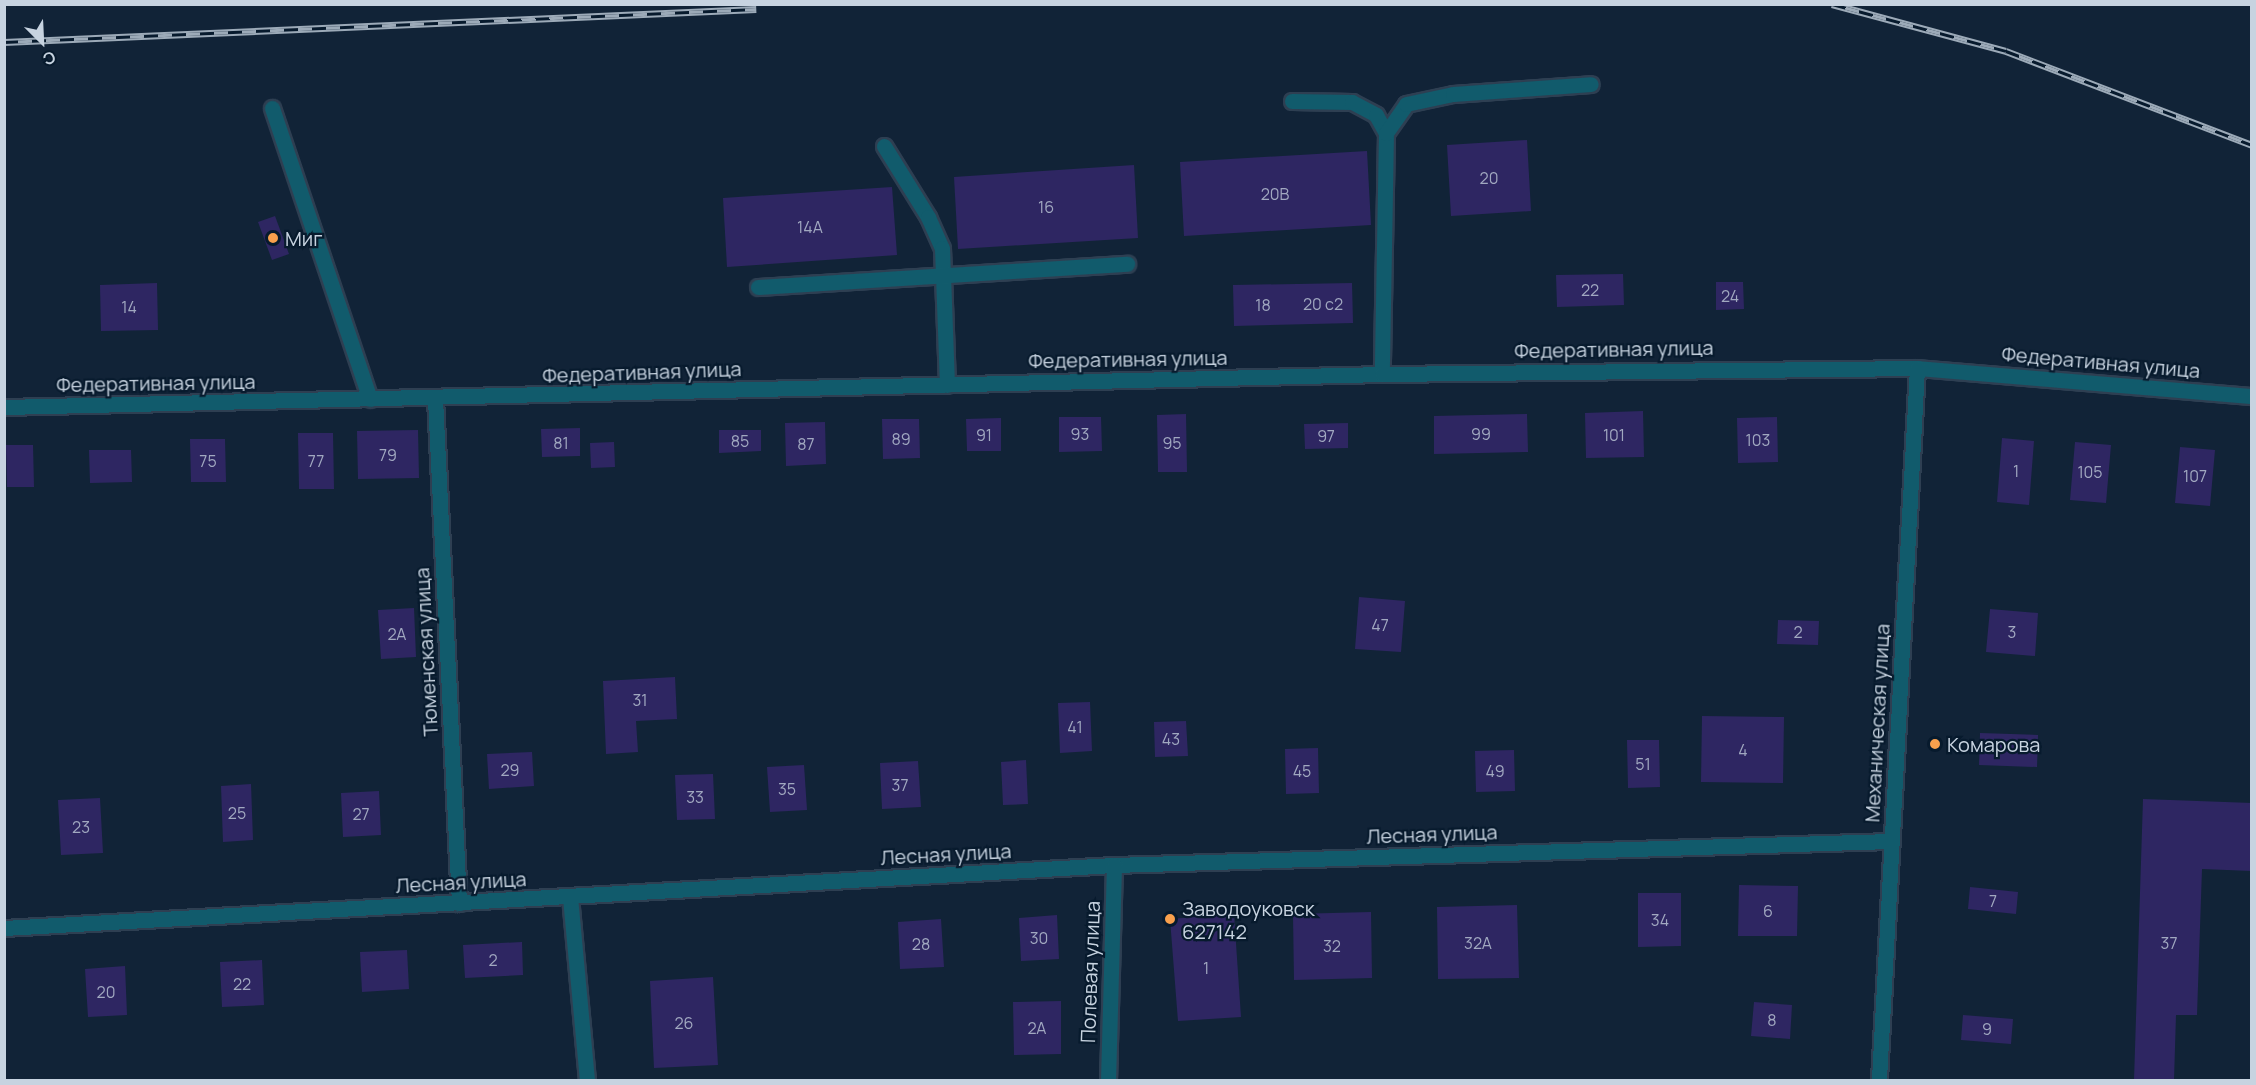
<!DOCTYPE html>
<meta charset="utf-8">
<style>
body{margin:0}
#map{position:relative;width:2256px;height:1085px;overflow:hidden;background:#112337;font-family:Manrope,sans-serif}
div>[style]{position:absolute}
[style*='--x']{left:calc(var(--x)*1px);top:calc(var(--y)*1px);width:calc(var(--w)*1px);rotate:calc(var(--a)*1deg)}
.building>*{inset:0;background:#2e2662}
.roads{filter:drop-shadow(2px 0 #2e3f52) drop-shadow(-2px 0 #2e3f52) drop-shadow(0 2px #2e3f52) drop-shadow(0 -2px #2e3f52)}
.service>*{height:15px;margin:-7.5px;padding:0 7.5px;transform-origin:7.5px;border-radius:7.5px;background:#115b6c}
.minor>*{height:15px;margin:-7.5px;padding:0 7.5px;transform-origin:7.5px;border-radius:7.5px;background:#115b6c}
.tertiary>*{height:15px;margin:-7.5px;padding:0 7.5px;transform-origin:7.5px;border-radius:7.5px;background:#115b6c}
.rail>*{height:7px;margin-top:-3.5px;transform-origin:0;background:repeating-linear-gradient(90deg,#071a2d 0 14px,#9caab8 0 28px);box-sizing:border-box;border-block:2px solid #9caab8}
.dots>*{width:16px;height:16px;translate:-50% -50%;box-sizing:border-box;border:3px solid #071a2d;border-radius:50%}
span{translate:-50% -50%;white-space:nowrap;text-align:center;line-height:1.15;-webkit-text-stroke:4.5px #071a2d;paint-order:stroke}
.number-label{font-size:16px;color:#a1a8c0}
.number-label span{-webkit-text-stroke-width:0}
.poi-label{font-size:20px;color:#c7d3e0}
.left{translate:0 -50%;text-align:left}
.street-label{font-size:20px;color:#c7d3e0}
.frame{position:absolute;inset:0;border:6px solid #c7d3e0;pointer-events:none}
.north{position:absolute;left:12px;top:12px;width:60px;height:60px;-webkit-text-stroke:4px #071a2d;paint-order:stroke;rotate:156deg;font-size:16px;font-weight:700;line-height:24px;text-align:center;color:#c7d3e0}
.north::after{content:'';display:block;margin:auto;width:21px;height:27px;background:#c7d3e0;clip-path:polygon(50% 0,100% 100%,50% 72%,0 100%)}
</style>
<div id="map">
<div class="building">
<div style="clip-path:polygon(1527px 140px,1531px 211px,1451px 216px,1447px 145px)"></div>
<div style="clip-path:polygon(1367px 151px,1371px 225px,1184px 236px,1180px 162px)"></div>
<div style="clip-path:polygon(1134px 165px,1138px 238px,958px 249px,954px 177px)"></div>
<div style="clip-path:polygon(892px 187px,897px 255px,727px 267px,723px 198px)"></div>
<div style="clip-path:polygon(275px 216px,289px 254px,272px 260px,258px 222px)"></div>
<div style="clip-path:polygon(1623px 274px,1624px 305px,1557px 307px,1556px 275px)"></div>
<div style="clip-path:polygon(1716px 282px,1743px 282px,1744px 309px,1716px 310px)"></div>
<div style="clip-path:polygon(157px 283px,158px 330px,101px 331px,100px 285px)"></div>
<div style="clip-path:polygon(1352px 283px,1353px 323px,1234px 326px,1233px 285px)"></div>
<div style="clip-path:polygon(1643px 411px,1644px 457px,1586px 458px,1585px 413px)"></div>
<div style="clip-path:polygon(1186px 414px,1187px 472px,1158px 472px,1157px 415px)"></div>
<div style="clip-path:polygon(1527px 414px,1528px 452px,1434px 454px,1434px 416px)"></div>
<div style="clip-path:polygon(1059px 417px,1101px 417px,1102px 451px,1059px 452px)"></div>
<div style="clip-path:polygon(1777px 417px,1778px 462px,1738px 463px,1737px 418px)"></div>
<div style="clip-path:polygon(1001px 418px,1001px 451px,967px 451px,966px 419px)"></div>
<div style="clip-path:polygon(882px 419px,919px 419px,920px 458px,883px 459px)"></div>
<div style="clip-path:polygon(825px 422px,826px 464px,786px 466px,785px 423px)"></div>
<div style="clip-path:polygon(1348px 423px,1348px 448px,1305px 449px,1304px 424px)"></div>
<div style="clip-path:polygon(580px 428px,580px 456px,542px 457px,541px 429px)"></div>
<div style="clip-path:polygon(418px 430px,419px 478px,358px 479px,357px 431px)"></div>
<div style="clip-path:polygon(719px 430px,761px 430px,761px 451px,719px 453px)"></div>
<div style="clip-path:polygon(298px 433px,333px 433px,334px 489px,299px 489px)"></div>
<div style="clip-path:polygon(2002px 438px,2034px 441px,2029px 505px,1997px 502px)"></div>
<div style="clip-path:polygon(190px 439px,225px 439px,226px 482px,191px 482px)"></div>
<div style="clip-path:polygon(614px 442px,615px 467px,591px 468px,590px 443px)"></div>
<div style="clip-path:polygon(2075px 442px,2111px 445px,2106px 503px,2070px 500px)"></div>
<div style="clip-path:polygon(6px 445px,33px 445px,34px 487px,7px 487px)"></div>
<div style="clip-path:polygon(2180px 447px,2215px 450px,2210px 506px,2175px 503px)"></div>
<div style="clip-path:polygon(89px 450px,131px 450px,132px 482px,90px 483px)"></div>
<div style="clip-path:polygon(1359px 597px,1405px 601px,1401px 652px,1355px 649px)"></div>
<div style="clip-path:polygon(414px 608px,416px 657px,381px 659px,378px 610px)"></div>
<div style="clip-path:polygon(1990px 609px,2038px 613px,2035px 656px,1986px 652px)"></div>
<div style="clip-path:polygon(1778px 620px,1819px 621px,1818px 645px,1777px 644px)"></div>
<div style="clip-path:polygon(675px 677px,677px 719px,636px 721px,638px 752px,606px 754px,603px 681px)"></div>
<div style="clip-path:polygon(1090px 702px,1092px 751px,1060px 753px,1058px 703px)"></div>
<div style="clip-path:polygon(1702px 716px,1784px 717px,1783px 783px,1701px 782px)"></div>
<div style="clip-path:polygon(1186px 721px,1188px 756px,1155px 757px,1154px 722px)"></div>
<div style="clip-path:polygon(1980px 733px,2038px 735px,2037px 767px,1979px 765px)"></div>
<div style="clip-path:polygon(1627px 740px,1659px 740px,1660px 787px,1628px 788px)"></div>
<div style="clip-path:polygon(1318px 748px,1319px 793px,1286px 794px,1285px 749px)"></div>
<div style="clip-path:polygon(1514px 750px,1515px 791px,1476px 792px,1475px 751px)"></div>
<div style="clip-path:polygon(532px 752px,534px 786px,489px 789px,487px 754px)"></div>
<div style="clip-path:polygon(1026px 760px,1028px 804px,1003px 805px,1001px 762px)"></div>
<div style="clip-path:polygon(918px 761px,921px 807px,882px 809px,880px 763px)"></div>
<div style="clip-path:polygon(804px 765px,807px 810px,770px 812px,767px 767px)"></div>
<div style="clip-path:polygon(713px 774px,715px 819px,677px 820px,675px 775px)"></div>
<div style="clip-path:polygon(251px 784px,253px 840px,223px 842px,221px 786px)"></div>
<div style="clip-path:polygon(379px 791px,381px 835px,343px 837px,341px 793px)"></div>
<div style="clip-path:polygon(100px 798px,103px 853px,61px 855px,58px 800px)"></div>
<div style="clip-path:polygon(2143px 799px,2252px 803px,2252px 871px,2202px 869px,2197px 1015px,2176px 1015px,2174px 1080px,2134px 1080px)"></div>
<div style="clip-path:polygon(1739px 885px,1798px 886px,1797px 936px,1738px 936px)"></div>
<div style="clip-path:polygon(1970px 887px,2018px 892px,2016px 914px,1968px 909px)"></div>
<div style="clip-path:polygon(1638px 893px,1681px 893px,1681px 946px,1638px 947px)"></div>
<div style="clip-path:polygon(1517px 905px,1519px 978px,1438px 979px,1437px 907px)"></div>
<div style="clip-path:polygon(1371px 912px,1372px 978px,1294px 980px,1293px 914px)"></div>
<div style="clip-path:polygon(1234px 914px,1241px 1017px,1178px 1021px,1170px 919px)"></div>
<div style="clip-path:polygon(1057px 915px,1059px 959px,1021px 961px,1019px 918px)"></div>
<div style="clip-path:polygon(941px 919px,944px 967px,900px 969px,898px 922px)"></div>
<div style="clip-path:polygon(522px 942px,523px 975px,465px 978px,463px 945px)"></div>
<div style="clip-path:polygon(407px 950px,409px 989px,362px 992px,360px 952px)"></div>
<div style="clip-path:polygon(262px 960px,264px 1005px,222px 1007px,220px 962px)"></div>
<div style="clip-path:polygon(125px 966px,127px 1015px,88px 1017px,85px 969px)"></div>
<div style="clip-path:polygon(713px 977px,718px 1065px,654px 1068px,650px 981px)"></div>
<div style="clip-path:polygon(1061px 1001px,1061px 1054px,1014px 1055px,1013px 1002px)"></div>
<div style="clip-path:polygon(1754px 1002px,1792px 1005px,1790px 1039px,1751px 1036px)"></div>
<div style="clip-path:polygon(1963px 1015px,2013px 1019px,2011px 1044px,1961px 1040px)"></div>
</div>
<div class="roads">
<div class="service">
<div style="--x:1292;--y:101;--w:60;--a:1"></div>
<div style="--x:1352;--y:102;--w:27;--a:28"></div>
<div style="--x:1376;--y:115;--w:21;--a:61"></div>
<div style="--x:1386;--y:133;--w:241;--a:91"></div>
<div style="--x:272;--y:108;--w:307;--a:71.4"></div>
<div style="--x:1386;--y:133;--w:35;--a:-55"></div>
<div style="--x:1406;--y:104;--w:48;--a:-12"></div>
<div style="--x:1453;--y:94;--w:138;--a:-4.1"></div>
<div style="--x:884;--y:146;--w:84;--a:58.2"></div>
<div style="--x:928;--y:217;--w:34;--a:66"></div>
<div style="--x:942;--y:248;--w:137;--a:87.9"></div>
<div style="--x:758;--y:287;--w:370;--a:-3.6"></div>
</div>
<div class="minor">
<div style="--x:1917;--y:368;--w:336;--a:4.8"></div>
<div style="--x:435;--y:398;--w:506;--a:87.28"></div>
<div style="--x:570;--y:897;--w:184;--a:84.7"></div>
<div style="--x:4;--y:928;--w:1112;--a:-3.25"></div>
<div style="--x:1114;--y:865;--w:777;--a:-1.77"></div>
<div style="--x:1108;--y:1080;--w:215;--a:-88.4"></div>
</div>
<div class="tertiary">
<div style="--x:4;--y:407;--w:1378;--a:-1.37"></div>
<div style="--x:1382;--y:374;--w:535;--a:-0.64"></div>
<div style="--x:1917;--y:368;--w:713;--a:93.06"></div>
</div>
</div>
<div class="rail">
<div style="--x:1832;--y:4;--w:180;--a:15.1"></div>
<div style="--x:2006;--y:51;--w:263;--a:20.9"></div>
<div style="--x:4;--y:42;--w:753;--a:-2.51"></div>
</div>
<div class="dots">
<div style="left:273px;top:238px;background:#f9a04d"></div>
<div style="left:1935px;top:744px;background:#f9a04d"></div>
<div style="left:1170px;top:919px;background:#f9a04d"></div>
</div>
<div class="number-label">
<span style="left:1489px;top:178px">20</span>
<span style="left:1275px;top:194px">20В</span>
<span style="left:1046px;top:207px">16</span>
<span style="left:810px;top:227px">14А</span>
<span style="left:1590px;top:290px">22</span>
<span style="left:1730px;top:296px">24</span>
<span style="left:1323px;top:304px">20 с2</span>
<span style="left:1263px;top:305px">18</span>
<span style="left:129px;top:307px">14</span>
<span style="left:1080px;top:434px">93</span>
<span style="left:1481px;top:434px">99</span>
<span style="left:984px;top:435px">91</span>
<span style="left:1614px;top:435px">101</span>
<span style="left:1326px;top:436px">97</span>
<span style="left:901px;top:439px">89</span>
<span style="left:1758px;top:440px">103</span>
<span style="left:740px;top:441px">85</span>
<span style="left:561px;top:443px">81</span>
<span style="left:1172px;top:443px">95</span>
<span style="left:806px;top:444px">87</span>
<span style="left:388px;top:455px">79</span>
<span style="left:208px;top:461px">75</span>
<span style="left:316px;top:461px">77</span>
<span style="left:2016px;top:471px">1</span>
<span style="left:2090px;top:472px">105</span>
<span style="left:2195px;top:476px">107</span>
<span style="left:1380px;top:625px">47</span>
<span style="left:1798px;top:632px">2</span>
<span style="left:2012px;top:632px">3</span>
<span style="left:397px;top:634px">2А</span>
<span style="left:640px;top:700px">31</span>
<span style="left:1075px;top:727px">41</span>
<span style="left:1171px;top:739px">43</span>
<span style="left:1743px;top:750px">4</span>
<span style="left:1643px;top:764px">51</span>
<span style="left:510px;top:770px">29</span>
<span style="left:1302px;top:771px">45</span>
<span style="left:1495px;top:771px">49</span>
<span style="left:900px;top:785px">37</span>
<span style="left:787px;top:789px">35</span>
<span style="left:695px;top:797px">33</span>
<span style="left:237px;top:813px">25</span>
<span style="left:361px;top:814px">27</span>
<span style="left:81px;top:827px">23</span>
<span style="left:1993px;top:901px">7</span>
<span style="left:1768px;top:911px">6</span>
<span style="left:1660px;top:920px">34</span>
<span style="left:1039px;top:938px">30</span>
<span style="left:1478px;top:943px">32А</span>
<span style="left:2169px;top:943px">37</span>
<span style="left:921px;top:944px">28</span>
<span style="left:1332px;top:946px">32</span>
<span style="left:493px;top:960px">2</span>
<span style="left:1206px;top:968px">1</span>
<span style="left:242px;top:984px">22</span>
<span style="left:106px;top:992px">20</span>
<span style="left:1772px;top:1020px">8</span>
<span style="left:684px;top:1023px">26</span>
<span style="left:1037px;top:1028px">2А</span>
<span style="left:1987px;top:1029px">9</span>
</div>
<div class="poi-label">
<span class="left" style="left:285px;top:238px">Миг</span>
<span class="left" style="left:1947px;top:744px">Комарова</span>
<span class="left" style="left:1182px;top:920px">Заводоуковск<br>627142</span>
</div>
<div class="street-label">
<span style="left:1614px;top:349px;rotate:-1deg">Федеративная улица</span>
<span style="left:1128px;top:359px;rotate:-1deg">Федеративная улица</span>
<span style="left:2101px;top:362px;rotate:5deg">Федеративная улица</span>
<span style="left:642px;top:372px;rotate:-2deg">Федеративная улица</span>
<span style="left:156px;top:383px;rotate:-1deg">Федеративная улица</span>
<span style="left:426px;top:652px;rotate:-93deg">Тюменская улица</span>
<span style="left:1877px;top:723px;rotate:-87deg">Механическая улица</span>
<span style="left:1432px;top:834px;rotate:-2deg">Лесная улица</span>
<span style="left:946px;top:854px;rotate:-3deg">Лесная улица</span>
<span style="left:461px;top:882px;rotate:-3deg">Лесная улица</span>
<span style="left:1090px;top:972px;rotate:-88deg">Полевая улица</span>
</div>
<div class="frame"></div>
<div class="north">С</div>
</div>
